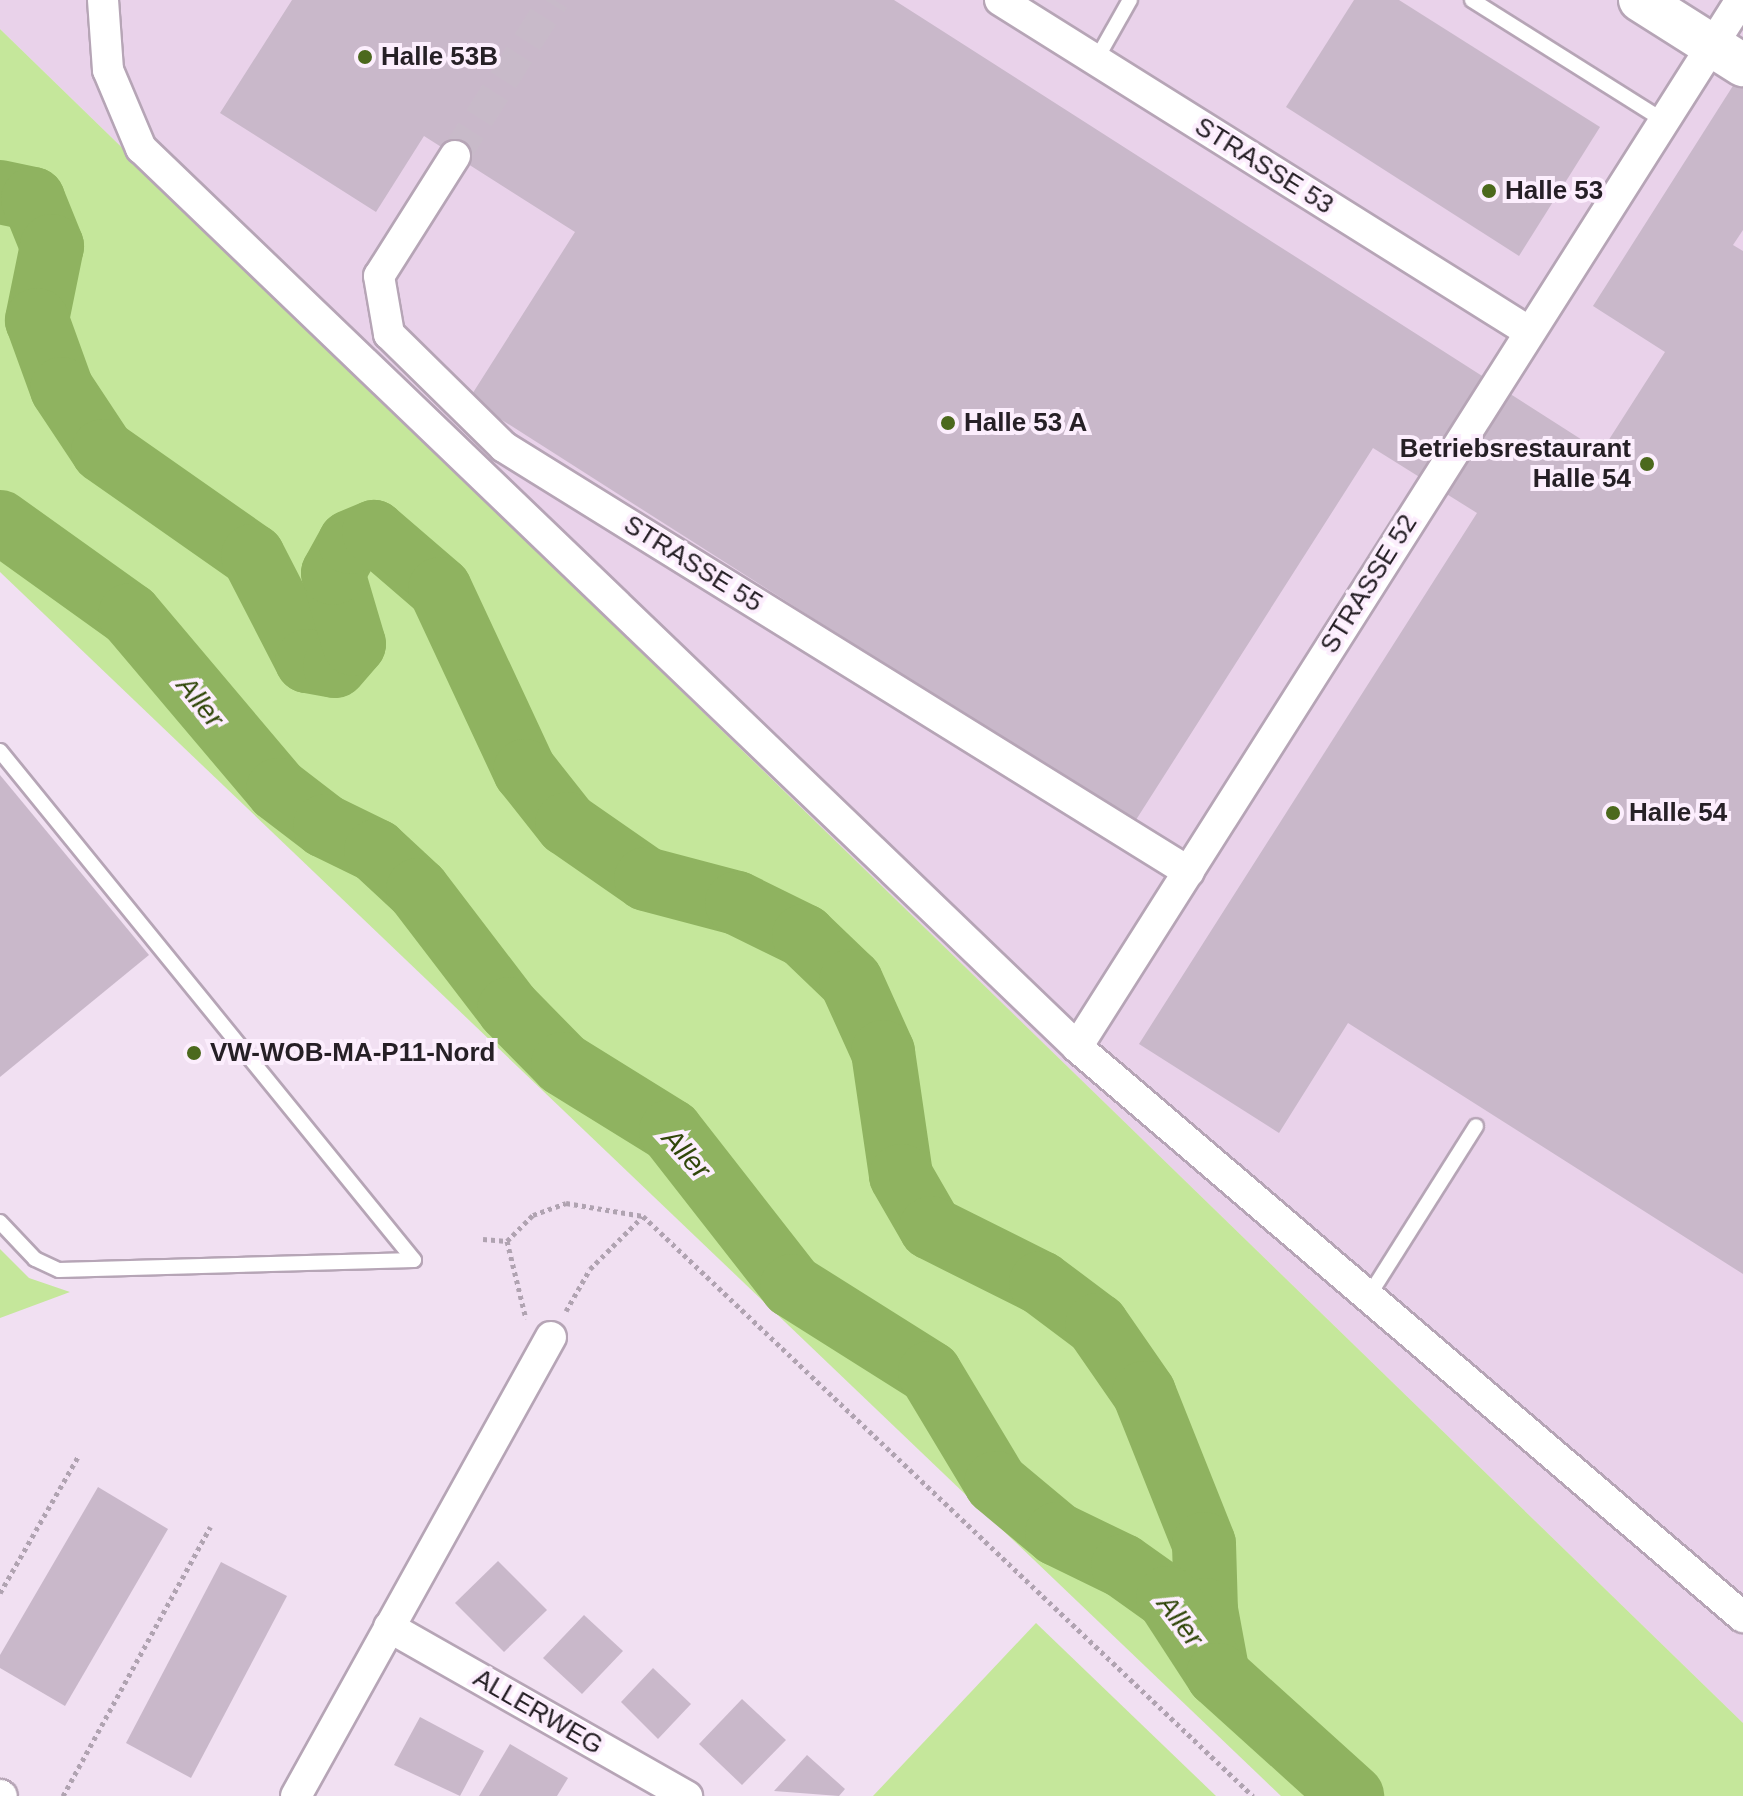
<!DOCTYPE html>
<style>
body{margin:0}
#map{position:relative;width:1743px;height:1796px;overflow:hidden;background:#f1e0f2;font-family:Arial,sans-serif}
div>[style]{position:absolute}
[style*='--x']{left:calc(var(--x)*1px);top:calc(var(--y)*1px);width:calc(var(--w)*1px);rotate:calc(var(--a)*1deg)}
.built>*{inset:0;background:#e9d2ea}
.green>*{inset:0;background:#c5e79b}
.river>*{height:64px;margin:-32px;padding:0 32px;transform-origin:32px;border-radius:32px;background:#8fb360}
.building>*{inset:0;background:#c9b8ca}
.street-tunnel>*{height:30px;margin-top:-15px;transform-origin:0;background:repeating-linear-gradient(90deg,#c8bac9 0 30px,transparent 0 45px)}
.path>*{height:5px;margin-top:-2.5px;transform-origin:0;background:repeating-linear-gradient(90deg,#b0a3b1 0 4px,transparent 0 8px)}
.roads{filter:drop-shadow(2px 0 #b6a5b6) drop-shadow(-2px 0 #b6a5b6) drop-shadow(0 2px #b6a5b6) drop-shadow(0 -2px #b6a5b6)}
.lane>*{height:14px;margin:-7px;padding:0 7px;transform-origin:7px;border-radius:7px;background:#fff}
.street>*{height:30px;margin:-15px;padding:0 15px;transform-origin:15px;border-radius:15px;background:#fff}
.secondary>*{height:42px;margin:-21px;padding:0 21px;transform-origin:21px;border-radius:21px;background:#fff}
.dots>*{width:22px;height:22px;translate:-50% -50%;box-sizing:border-box;border:4px solid #fceefd;border-radius:50%}
span{translate:-50% -50%;white-space:nowrap;text-align:center;line-height:1.15;-webkit-text-stroke:8px #fceefd;paint-order:stroke}
.poi-label{font-size:26px;color:#262026;font-weight:700}
.left{translate:0 -50%;text-align:left}
.right{translate:-100% -50%;text-align:right}
.street-label{font-size:26px;color:#262026}
.water-label{font-size:28px;color:#31470a;font-style:italic}
</style>
<div id="map">
<div class="built">
<div style="clip-path:polygon(0 0,1743px 0,1743px 1723px,0 29px)"></div>
</div>
<div class="green">
<div style="clip-path:polygon(0 29px,1743px 1723px,1743px 1796px,1281px 1796px,0 572px)"></div>
<div style="clip-path:polygon(0 1249px,29px 1278px,70px 1292px,0 1318px)"></div>
<div style="clip-path:polygon(1036px 1623px,1216px 1796px,873px 1796px)"></div>
</div>
<div class="river">
<div style="--x:0;--y:192;--w:34;--a:12"></div>
<div style="--x:33;--y:199;--w:51;--a:68"></div>
<div style="--x:52;--y:246;--w:76;--a:101.5"></div>
<div style="--x:37;--y:320;--w:73;--a:70.1"></div>
<div style="--x:62;--y:389;--w:74;--a:56.5"></div>
<div style="--x:103;--y:451;--w:183;--a:35"></div>
<div style="--x:253;--y:556;--w:118;--a:62.8"></div>
<div style="--x:307;--y:661;--w:28;--a:10"></div>
<div style="--x:335;--y:666;--w:29;--a:-49"></div>
<div style="--x:354;--y:644;--w:74;--a:-106.5"></div>
<div style="--x:333;--y:573;--w:35;--a:-61"></div>
<div style="--x:350;--y:542;--w:26;--a:-23"></div>
<div style="--x:374;--y:532;--w:87;--a:40.8"></div>
<div style="--x:440;--y:589;--w:201;--a:65"></div>
<div style="--x:525;--y:771;--w:68;--a:51.6"></div>
<div style="--x:567;--y:824;--w:96;--a:34.8"></div>
<div style="--x:646;--y:879;--w:94;--a:14.8"></div>
<div style="--x:737;--y:903;--w:75;--a:26.2"></div>
<div style="--x:804;--y:936;--w:65;--a:43.8"></div>
<div style="--x:851;--y:981;--w:78;--a:65.7"></div>
<div style="--x:883;--y:1052;--w:125;--a:81.7"></div>
<div style="--x:901;--y:1176;--w:60;--a:60"></div>
<div style="--x:931;--y:1228;--w:123;--a:26.6"></div>
<div style="--x:1041;--y:1283;--w:70;--a:36.9"></div>
<div style="--x:1097;--y:1325;--w:83;--a:55.3"></div>
<div style="--x:1144;--y:1393;--w:162;--a:68.3"></div>
<div style="--x:1204;--y:1544;--w:66;--a:88.3"></div>
<div style="--x:1206;--y:1610;--w:66;--a:79.5"></div>
<div style="--x:0;--y:522;--w:160;--a:35.6"></div>
<div style="--x:130;--y:615;--w:229;--a:49.8"></div>
<div style="--x:278;--y:790;--w:59;--a:37.5"></div>
<div style="--x:325;--y:826;--w:57;--a:26.1"></div>
<div style="--x:376;--y:851;--w:57;--a:42.9"></div>
<div style="--x:418;--y:890;--w:150;--a:52.6"></div>
<div style="--x:509;--y:1009;--w:77;--a:45.5"></div>
<div style="--x:563;--y:1064;--w:127;--a:31.8"></div>
<div style="--x:671;--y:1131;--w:197;--a:52"></div>
<div style="--x:792;--y:1286;--w:163;--a:32.2"></div>
<div style="--x:930;--y:1373;--w:128;--a:59"></div>
<div style="--x:996;--y:1483;--w:80;--a:39.9"></div>
<div style="--x:1057;--y:1534;--w:73;--a:25.9"></div>
<div style="--x:1123;--y:1566;--w:55;--a:35.4"></div>
<div style="--x:1168;--y:1598;--w:92;--a:57"></div>
<div style="--x:1218;--y:1675;--w:181;--a:42.1"></div>
</div>
<div class="building">
<div style="clip-path:polygon(292px 0,894px 0,1601px 452px,1665px 352px,1593px 306px,1743px 70px,1743px 230px,1733px 245px,1743px 251px,1743px 1274px,1348px 1023px,1279px 1133px,1139px 1044px,1477px 513px,1373px 448px,1134px 823px,469px 399px,575px 232px,424px 136px,376px 212px,220px 113px)"></div>
<div style="clip-path:polygon(1354px 0,1399px 0,1600px 127px,1519px 256px,1286px 107px)"></div>
<div style="clip-path:polygon(0 775px,149px 955px,0 1077px)"></div>
<div style="clip-path:polygon(98px 1487px,168px 1529px,65px 1706px,0 1668px,0 1655px)"></div>
<div style="clip-path:polygon(498px 1561px,547px 1610px,504px 1652px,455px 1603px)"></div>
<div style="clip-path:polygon(221px 1562px,287px 1596px,191px 1778px,126px 1743px)"></div>
<div style="clip-path:polygon(584px 1615px,623px 1651px,582px 1694px,543px 1658px)"></div>
<div style="clip-path:polygon(653px 1668px,691px 1704px,658px 1739px,621px 1702px)"></div>
<div style="clip-path:polygon(742px 1699px,786px 1740px,742px 1785px,699px 1744px)"></div>
<div style="clip-path:polygon(420px 1717px,484px 1751px,460px 1796px,394px 1765px)"></div>
<div style="clip-path:polygon(510px 1744px,568px 1778px,557px 1796px,479px 1796px)"></div>
<div style="clip-path:polygon(807px 1755px,845px 1789px,839px 1796px,774px 1791px)"></div>
</div>
<div class="street-tunnel">
<div style="--x:455;--y:156;--w:185;--a:-57.6"></div>
</div>
<div class="path">
<div style="--x:483;--y:1239;--w:24;--a:5"></div>
<div style="--x:507;--y:1241;--w:37;--a:-45"></div>
<div style="--x:533;--y:1215;--w:35;--a:-20"></div>
<div style="--x:566;--y:1203;--w:78;--a:9.6"></div>
<div style="--x:643;--y:1216;--w:842;--a:43.56"></div>
<div style="--x:507;--y:1241;--w:80;--a:76.3"></div>
<div style="--x:566;--y:1311;--w:48;--a:-60.3"></div>
<div style="--x:590;--y:1269;--w:74;--a:-45"></div>
<div style="--x:0;--y:1593;--w:159;--a:-60.2"></div>
<div style="--x:63;--y:1796;--w:307;--a:-61.3"></div>
</div>
<div class="roads">
<div class="lane">
<div style="--x:1472;--y:0;--w:227;--a:32.2"></div>
<div style="--x:1096;--y:60;--w:69;--a:-60.5"></div>
<div style="--x:0;--y:751;--w:656;--a:50.88"></div>
<div style="--x:0;--y:1222;--w:51;--a:46.6"></div>
<div style="--x:35;--y:1259;--w:26;--a:25"></div>
<div style="--x:59;--y:1270;--w:355;--a:-1.6"></div>
<div style="--x:1368;--y:1297;--w:202;--a:-57.7"></div>
</div>
<div class="street">
<div style="--x:103;--y:0;--w:70;--a:85.9"></div>
<div style="--x:108;--y:70;--w:85;--a:67.1"></div>
<div style="--x:141;--y:148;--w:1298;--a:43.84"></div>
<div style="--x:1077;--y:1047;--w:877;--a:40.56"></div>
<div style="--x:1000;--y:0;--w:623;--a:32.08"></div>
<div style="--x:455;--y:156;--w:142;--a:122.3"></div>
<div style="--x:379;--y:276;--w:59;--a:80.2"></div>
<div style="--x:389;--y:334;--w:161;--a:44.5"></div>
<div style="--x:504;--y:447;--w:806;--a:31.82"></div>
<div style="--x:1077;--y:1047;--w:1240;--a:-57.62"></div>
<div style="--x:389;--y:1627;--w:343;--a:29.6"></div>
<div style="--x:0;--y:1795;--w:2;--a:27"></div>
<div style="--x:296;--y:1796;--w:525;--a:-60.95"></div>
</div>
<div class="secondary">
<div style="--x:1640;--y:0;--w:122;--a:32.3"></div>
</div>
</div>
<div class="dots">
<div style="left:365px;top:57px;background:#4c691d"></div>
<div style="left:1489px;top:191px;background:#4c691d"></div>
<div style="left:948px;top:423px;background:#4c691d"></div>
<div style="left:1647px;top:464px;background:#4c691d"></div>
<div style="left:1613px;top:813px;background:#4c691d"></div>
<div style="left:194px;top:1053px;background:#4c691d"></div>
</div>
<div class="poi-label">
<span class="left" style="left:381px;top:57px">Halle 53B</span>
<span class="left" style="left:1505px;top:191px">Halle 53</span>
<span class="left" style="left:964px;top:423px">Halle 53 A</span>
<span class="right" style="left:1631px;top:464px">Betriebsrestaurant<br>Halle 54</span>
<span class="left" style="left:1629px;top:813px">Halle 54</span>
<span class="left" style="left:210px;top:1053px">VW-WOB-MA-P11-Nord</span>
</div>
<div class="street-label">
<span style="left:1264px;top:166px;rotate:32deg">STRASSE 53</span>
<span style="left:693px;top:564px;rotate:32deg">STRASSE 55</span>
<span style="left:1369px;top:584px;rotate:-58deg">STRASSE 52</span>
<span style="left:538px;top:1712px;rotate:30deg">ALLERWEG</span>
</div>
<div class="water-label">
<span style="left:200px;top:702px;rotate:51deg">Aller</span>
<span style="left:686px;top:1154px;rotate:48deg">Aller</span>
<span style="left:1180px;top:1621px;rotate:53deg">Aller</span>
</div>
</div>
